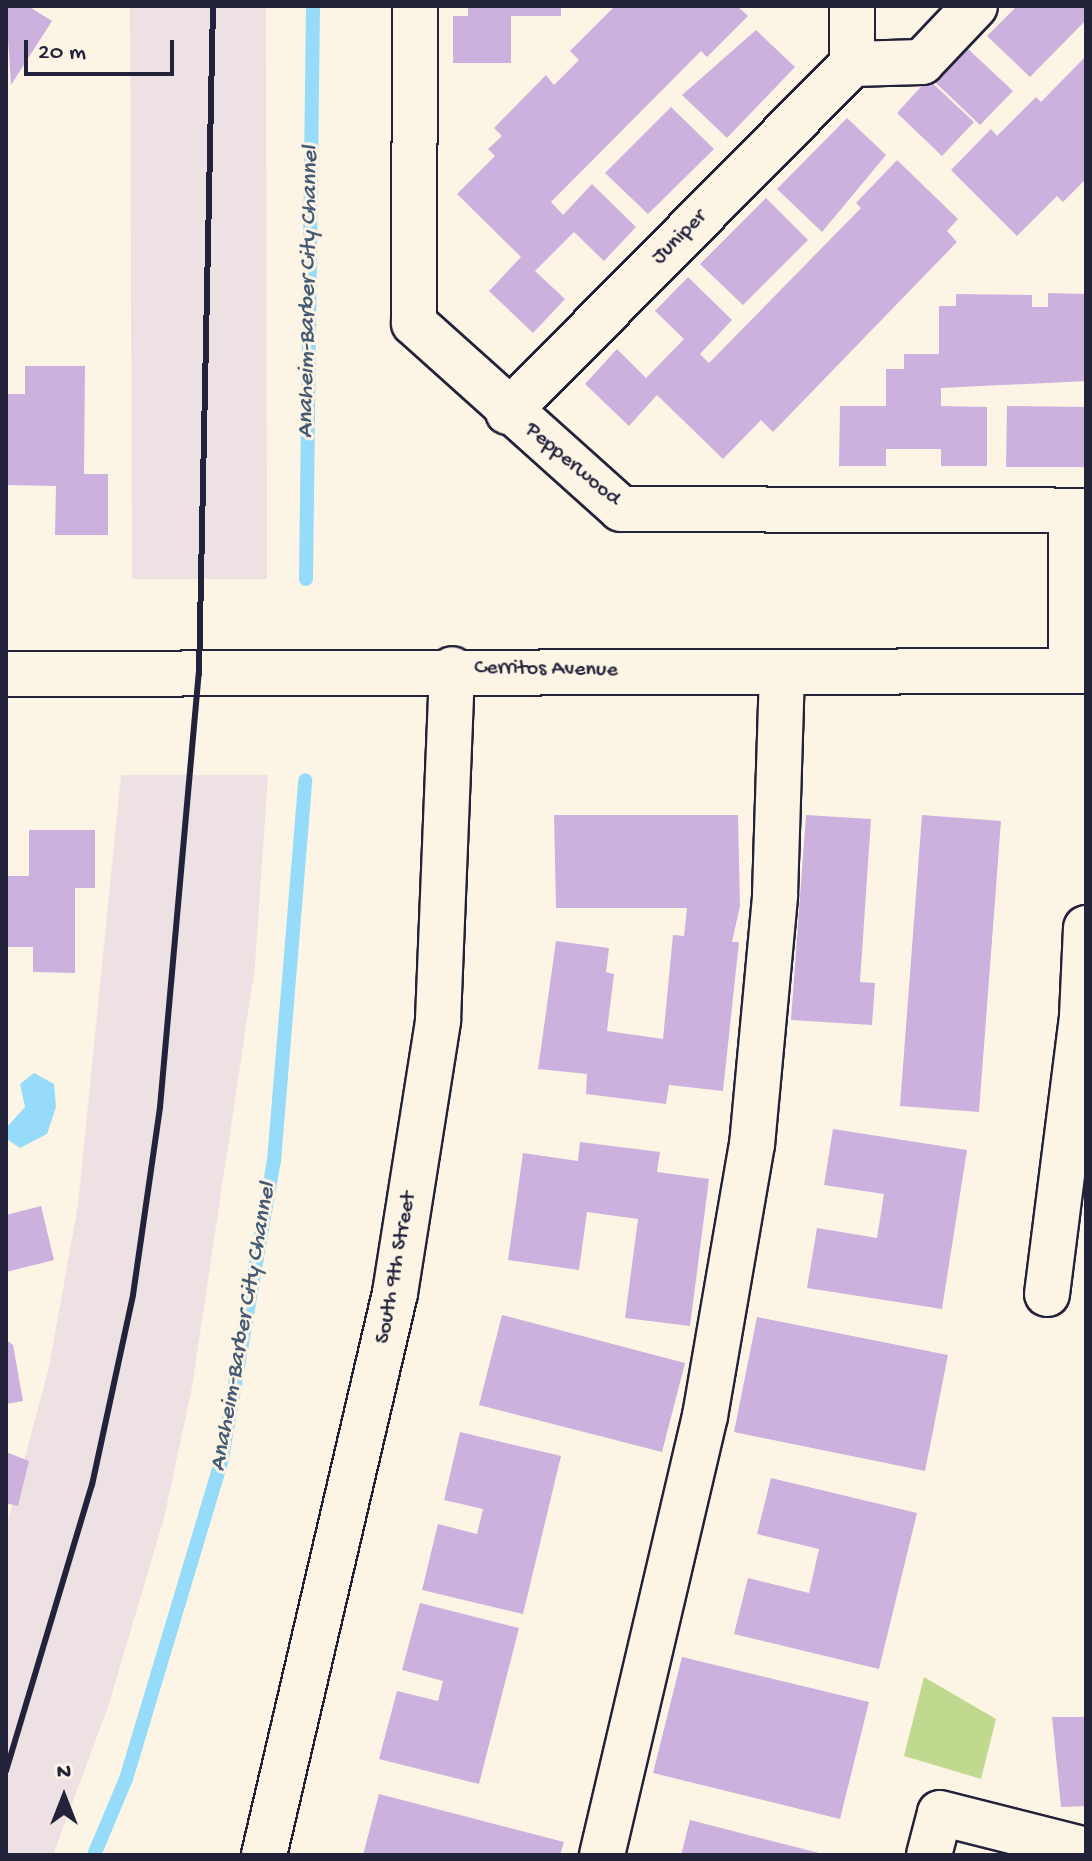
<!DOCTYPE html>
<style>
body{margin:0}
#map{position:relative;width:1092px;height:1861px;overflow:hidden;background:#fcf5e5;font-family:"Gochi Hand",sans-serif}
div>[style]{position:absolute}
[style*='--x']{left:calc(var(--x)*1px);top:calc(var(--y)*1px);width:calc(var(--w)*1px);rotate:calc(var(--a)*1deg)}
.built>*{inset:0;background:#eee1e3}
.green>*{inset:0;background:#c1d98f}
.water>*{inset:0;background:#97dbfa}
.stream>*{height:14px;margin:-7px;padding:0 7px;transform-origin:7px;border-radius:7px;background:#97dbfa}
.building>*{inset:0;background:#ccb1de}
.roads{filter:drop-shadow(2px 0 #22223b) drop-shadow(-2px 0 #22223b) drop-shadow(0 2px #22223b) drop-shadow(0 -2px #22223b)}
.minor>*{height:44px;margin:-22px;padding:0 22px;transform-origin:22px;border-radius:22px;background:#fcf5e5}
.rail>*{height:6px;margin:-3px;padding:0 3px;transform-origin:3px;border-radius:3px;background:#22223b}
span{translate:-50% -50%;white-space:nowrap;text-align:center;line-height:1.15;-webkit-text-stroke:6px #fcf5e5;paint-order:stroke}
.street-label{font-size:22px;color:#22223b}
.water-label{font-size:24px;color:#455a74;font-style:italic}
.frame{position:absolute;inset:0;border:8px solid #22223b;pointer-events:none}
.north{position:absolute;left:24px;top:1757px;width:80px;height:80px;-webkit-text-stroke:6px #fcf5e5;paint-order:stroke;rotate:0deg;font-size:22px;font-weight:700;line-height:32px;text-align:center;color:#22223b}
.north::after{content:'';display:block;margin:auto;width:28px;height:36px;background:#22223b;clip-path:polygon(50% 0,100% 100%,50% 72%,0 100%)}
.scale{position:absolute;left:24px;top:40px;width:150px;height:36px;box-sizing:border-box;border:4px solid #22223b;border-top:0;padding-left:10px;font-size:24px;line-height:28px;white-space:nowrap;color:#22223b;-webkit-text-stroke:6px #fcf5e5;paint-order:stroke}
</style>
<div id="map">
<div class="built">
<div style="clip-path:polygon(130px 6px,266px 6px,267px 579px,132px 579px)"></div>
<div style="clip-path:polygon(121px 775px,268px 775px,255px 966px,192px 1387px,164px 1518px,108px 1707px,53px 1855px,6px 1855px,6px 1528px,49px 1367px,78px 1205px)"></div>
</div>
<div class="green">
<div style="clip-path:polygon(924px 1677px,996px 1719px,981px 1779px,904px 1756px)"></div>
</div>
<div class="water">
<div style="clip-path:polygon(34px 1073px,54px 1084px,56px 1107px,47px 1134px,20px 1148px,8px 1140px,7px 1127px,25px 1107px,20px 1084px)"></div>
</div>
<div class="stream">
<div style="--x:306;--y:579;--w:573;--a:-89.3"></div>
<div style="--x:94;--y:1855;--w:82;--a:-67.2"></div>
<div style="--x:126;--y:1779;--w:335;--a:-73.3"></div>
<div style="--x:222;--y:1458;--w:302;--a:-80.1"></div>
<div style="--x:274;--y:1161;--w:382;--a:-85.3"></div>
</div>
<div class="building">
<div style="clip-path:polygon(6px 6px,28px 6px,52px 21px,11px 85px)"></div>
<div style="clip-path:polygon(468px 6px,561px 6px,561px 16px,511px 16px,511px 63px,453px 63px,453px 16px,468px 16px)"></div>
<div style="clip-path:polygon(615px 6px,737px 6px,748px 16px,707px 57px,701px 51px,551px 202px,563px 215px,592px 184px,636px 227px,604px 261px,574px 232px,535px 271px,565px 299px,533px 333px,489px 291px,521px 257px,457px 194px,495px 156px,488px 149px,502px 136px,494px 128px,546px 75px,554px 85px,579px 60px,570px 51px)"></div>
<div style="clip-path:polygon(1017px 6px,1086px 6px,1086px 20px,1030px 77px,987px 36px)"></div>
<div style="clip-path:polygon(756px 30px,795px 67px,727px 138px,682px 95px)"></div>
<div style="clip-path:polygon(967px 48px,1013px 91px,980px 125px,935px 82px)"></div>
<div style="clip-path:polygon(1086px 56px,1086px 179px,1063px 202px,1057px 196px,1017px 236px,951px 170px,991px 129px,997px 136px,1036px 97px,1041px 102px)"></div>
<div style="clip-path:polygon(928px 79px,974px 122px,942px 156px,897px 113px)"></div>
<div style="clip-path:polygon(671px 107px,714px 149px,648px 214px,605px 173px)"></div>
<div style="clip-path:polygon(847px 118px,886px 155px,822px 232px,777px 189px)"></div>
<div style="clip-path:polygon(897px 160px,958px 219px,947px 231px,957px 242px,773px 432px,761px 420px,723px 459px,657px 395px,629px 426px,585px 384px,617px 349px,646px 378px,684px 339px,655px 311px,688px 277px,732px 320px,700px 354px,709px 363px,861px 208px,856px 203px)"></div>
<div style="clip-path:polygon(766px 198px,808px 240px,743px 305px,700px 264px)"></div>
<div style="clip-path:polygon(1048px 293px,1086px 294px,1086px 381px,941px 388px,941px 406px,987px 407px,987px 466px,941px 466px,941px 449px,886px 449px,886px 466px,839px 466px,840px 406px,886px 406px,886px 369px,904px 369px,904px 354px,939px 354px,939px 306px,956px 306px,956px 294px,1032px 295px,1032px 307px,1048px 307px)"></div>
<div style="clip-path:polygon(25px 366px,85px 366px,84px 474px,108px 474px,108px 535px,55px 535px,56px 486px,6px 485px,6px 394px,25px 394px)"></div>
<div style="clip-path:polygon(1007px 406px,1086px 407px,1086px 467px,1006px 467px)"></div>
<div style="clip-path:polygon(554px 815px,738px 815px,740px 906px,732px 942px,739px 942px,723px 1091px,669px 1085px,666px 1104px,586px 1094px,587px 1074px,538px 1069px,556px 941px,609px 948px,606px 972px,614px 974px,607px 1031px,663px 1039px,673px 935px,684px 936px,687px 908px,556px 908px)"></div>
<div style="clip-path:polygon(806px 815px,871px 819px,860px 982px,875px 983px,872px 1025px,791px 1020px)"></div>
<div style="clip-path:polygon(922px 815px,1001px 821px,979px 1112px,900px 1106px)"></div>
<div style="clip-path:polygon(29px 830px,95px 830px,95px 888px,75px 888px,75px 973px,33px 972px,33px 947px,6px 947px,6px 876px,29px 876px)"></div>
<div style="clip-path:polygon(833px 1129px,967px 1150px,942px 1309px,807px 1288px,817px 1228px,877px 1238px,884px 1194px,824px 1185px)"></div>
<div style="clip-path:polygon(580px 1142px,660px 1152px,657px 1172px,709px 1179px,690px 1326px,625px 1318px,638px 1219px,587px 1212px,579px 1270px,508px 1260px,523px 1153px,578px 1161px)"></div>
<div style="clip-path:polygon(41px 1206px,54px 1260px,6px 1272px,6px 1215px)"></div>
<div style="clip-path:polygon(502px 1315px,685px 1363px,662px 1452px,479px 1405px)"></div>
<div style="clip-path:polygon(757px 1317px,948px 1355px,925px 1471px,734px 1432px)"></div>
<div style="clip-path:polygon(6px 1340px,13px 1345px,23px 1401px,6px 1404px)"></div>
<div style="clip-path:polygon(460px 1432px,561px 1456px,523px 1614px,422px 1590px,438px 1524px,477px 1534px,483px 1509px,444px 1500px)"></div>
<div style="clip-path:polygon(6px 1452px,29px 1461px,18px 1506px,6px 1503px)"></div>
<div style="clip-path:polygon(771px 1478px,917px 1513px,879px 1669px,734px 1634px,748px 1578px,809px 1593px,819px 1549px,757px 1534px)"></div>
<div style="clip-path:polygon(420px 1603px,519px 1628px,479px 1784px,379px 1759px,397px 1691px,438px 1701px,443px 1681px,402px 1670px)"></div>
<div style="clip-path:polygon(682px 1657px,869px 1702px,840px 1819px,653px 1773px)"></div>
<div style="clip-path:polygon(1052px 1717px,1086px 1717px,1086px 1806px,1061px 1807px)"></div>
<div style="clip-path:polygon(379px 1794px,564px 1842px,560px 1855px,363px 1855px)"></div>
<div style="clip-path:polygon(690px 1820px,823px 1854px,822px 1855px,681px 1855px)"></div>
</div>
<div class="roads">
<div class="minor">
<div style="--x:415;--y:6;--w:317;--a:90.2"></div>
<div style="--x:414;--y:323;--w:278;--a:41.9"></div>
<div style="--x:621;--y:509;--w:465;--a:0.2"></div>
<div style="--x:852;--y:6;--w:58;--a:90"></div>
<div style="--x:508;--y:412;--w:489;--a:-45.3"></div>
<div style="--x:852;--y:64;--w:70;--a:-1.6"></div>
<div style="--x:922;--y:62;--w:77;--a:-46.6"></div>
<div style="--x:1071;--y:671;--w:160;--a:-90"></div>
<div style="--x:6;--y:674;--w:1080;--a:-0.16"></div>
<div style="--x:1047;--y:1294;--w:280;--a:-82.8"></div>
<div style="--x:1082;--y:1016;--w:88;--a:-87.4"></div>
<div style="--x:264;--y:1855;--w:577;--a:-76.88"></div>
<div style="--x:395;--y:1293;--w:276;--a:-81"></div>
<div style="--x:438;--y:1020;--w:351;--a:-87.7"></div>
<div style="--x:602;--y:1855;--w:451;--a:-76.8"></div>
<div style="--x:705;--y:1416;--w:275;--a:-80.2"></div>
<div style="--x:752;--y:1145;--w:251;--a:-84.7"></div>
<div style="--x:775;--y:895;--w:223;--a:-88.2"></div>
<div style="--x:929;--y:1855;--w:43;--a:-75.3"></div>
<div style="--x:940;--y:1813;--w:151;--a:14.2"></div>
</div>
</div>
<div class="rail">
<div style="--x:6;--y:1771;--w:299;--a:-73.3"></div>
<div style="--x:92;--y:1485;--w:194;--a:-77.8"></div>
<div style="--x:133;--y:1295;--w:190;--a:-81.8"></div>
<div style="--x:160;--y:1107;--w:435;--a:-84.9"></div>
<div style="--x:199;--y:674;--w:668;--a:-88.8"></div>
</div>
<div class="street-label">
<span style="left:680px;top:238px;rotate:-45deg">Juniper</span>
<span style="left:572px;top:465px;rotate:40deg">Pepperwood</span>
<span style="left:546px;top:670px;rotate:1deg">Cerritos Avenue</span>
<span style="left:397px;top:1268px;rotate:-80deg">South 9th Street</span>
</div>
<div class="water-label">
<span style="left:309px;top:292px;rotate:-89deg">Anaheim-Barber City Channel</span>
<span style="left:244px;top:1327px;rotate:-80deg">Anaheim-Barber City Channel</span>
</div>
<div class="frame"></div>
<div class="north">N</div>
<div class="scale">20 m</div>
</div>
